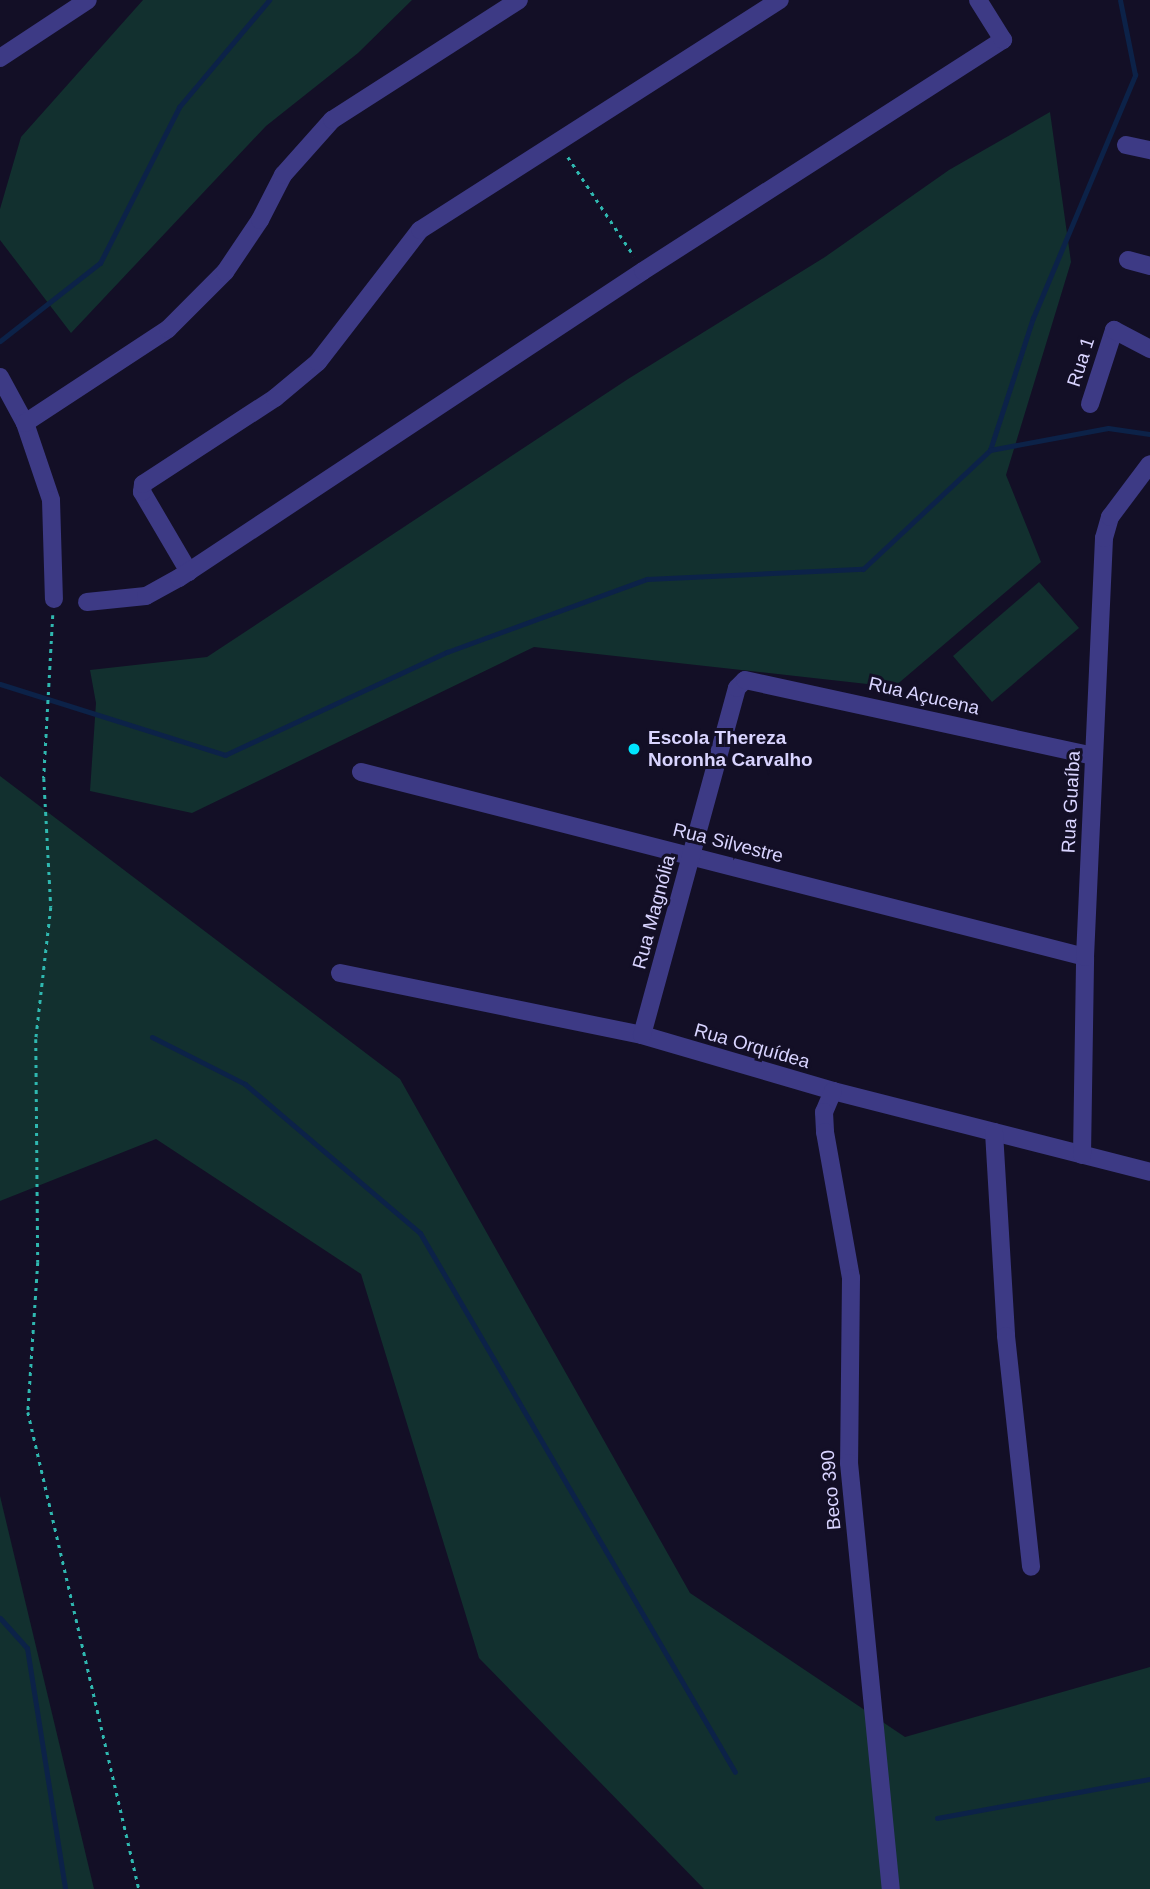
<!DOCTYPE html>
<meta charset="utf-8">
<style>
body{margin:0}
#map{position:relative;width:1150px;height:1889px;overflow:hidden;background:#130f26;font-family:Helvetica,sans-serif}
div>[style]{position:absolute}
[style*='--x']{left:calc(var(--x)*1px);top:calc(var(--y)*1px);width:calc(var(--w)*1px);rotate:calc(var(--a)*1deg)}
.green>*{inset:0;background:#12302f}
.stream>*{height:5px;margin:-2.5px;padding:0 2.5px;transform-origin:2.5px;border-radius:2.5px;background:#0c2248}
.path>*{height:2.5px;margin-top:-1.25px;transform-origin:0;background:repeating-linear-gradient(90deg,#2fb8b0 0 3.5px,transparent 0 8.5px)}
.minor>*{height:18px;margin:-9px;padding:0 9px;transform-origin:9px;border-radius:9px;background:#3d3a85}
.dots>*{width:19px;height:19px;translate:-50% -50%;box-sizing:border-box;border:4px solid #130f26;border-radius:50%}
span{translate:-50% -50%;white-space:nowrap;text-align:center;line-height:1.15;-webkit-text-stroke:6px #130f26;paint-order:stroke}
.street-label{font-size:19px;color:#d9d4ff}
.poi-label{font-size:19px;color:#d9d4ff;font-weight:700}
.left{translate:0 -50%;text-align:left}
</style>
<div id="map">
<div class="green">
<div style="clip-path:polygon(143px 0,412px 0,358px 53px,266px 126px,71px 333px,0 240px,0 209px,21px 137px)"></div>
<div style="clip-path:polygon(1050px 112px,1071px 262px,1006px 475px,1041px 562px,894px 687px,534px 647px,192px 813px,90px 791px,96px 703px,90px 670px,207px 657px,628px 379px,825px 257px,949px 170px)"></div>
<div style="clip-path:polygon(1039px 582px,1079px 628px,992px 702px,953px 656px)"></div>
<div style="clip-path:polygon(0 776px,400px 1079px,690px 1593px,905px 1737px,1150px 1667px,1150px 1889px,704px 1889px,479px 1658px,361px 1274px,156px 1139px,0 1201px)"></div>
<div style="clip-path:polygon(0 1496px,94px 1889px,0 1889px)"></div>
</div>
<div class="stream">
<div style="--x:0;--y:341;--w:127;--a:-38"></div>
<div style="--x:100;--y:263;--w:175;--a:-63.1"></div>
<div style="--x:179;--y:107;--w:140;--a:-49.9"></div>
<div style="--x:990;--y:450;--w:139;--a:-72"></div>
<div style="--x:1033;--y:318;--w:264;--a:-67.2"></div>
<div style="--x:1135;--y:75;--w:76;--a:-101.3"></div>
<div style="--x:0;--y:684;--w:236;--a:17.5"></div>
<div style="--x:225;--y:755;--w:245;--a:-24.9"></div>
<div style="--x:447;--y:652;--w:213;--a:-20.1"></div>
<div style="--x:647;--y:579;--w:216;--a:-2.7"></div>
<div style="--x:863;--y:569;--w:174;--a:-43.1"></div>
<div style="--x:990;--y:450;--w:120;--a:-10.6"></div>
<div style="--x:1108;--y:428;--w:42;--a:8.1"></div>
<div style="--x:152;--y:1037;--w:104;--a:26.8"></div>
<div style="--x:245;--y:1084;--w:230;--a:40.4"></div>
<div style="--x:420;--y:1233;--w:624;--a:59.7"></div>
<div style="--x:0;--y:1618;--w:40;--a:48"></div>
<div style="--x:27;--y:1648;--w:244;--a:81"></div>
<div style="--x:937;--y:1818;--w:217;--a:-10.4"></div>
</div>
<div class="path">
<div style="--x:568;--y:157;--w:119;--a:56.3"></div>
<div style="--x:53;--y:615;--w:163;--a:93.2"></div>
<div style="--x:44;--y:778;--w:129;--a:86.9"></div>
<div style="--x:51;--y:907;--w:133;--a:96.5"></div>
<div style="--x:36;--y:1039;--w:223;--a:89.5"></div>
<div style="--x:38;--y:1262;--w:150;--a:93.8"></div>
<div style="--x:28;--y:1412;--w:490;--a:76.9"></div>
</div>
<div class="minor">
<div style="--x:0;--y:58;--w:105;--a:-33.4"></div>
<div style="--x:1126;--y:145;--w:25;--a:12"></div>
<div style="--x:1128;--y:260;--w:23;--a:15"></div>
<div style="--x:0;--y:377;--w:52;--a:61.5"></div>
<div style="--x:25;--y:423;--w:81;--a:71.3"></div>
<div style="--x:51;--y:500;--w:99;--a:88.3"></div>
<div style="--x:1090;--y:404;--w:78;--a:-72"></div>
<div style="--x:1114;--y:330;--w:41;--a:27.8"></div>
<div style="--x:25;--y:423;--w:171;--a:-33.3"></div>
<div style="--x:168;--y:329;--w:81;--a:-45"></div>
<div style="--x:225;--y:272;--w:63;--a:-56.1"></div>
<div style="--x:260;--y:220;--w:51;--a:-62.9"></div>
<div style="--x:283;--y:175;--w:74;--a:-48.3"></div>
<div style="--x:332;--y:120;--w:222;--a:-32.7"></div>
<div style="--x:189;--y:572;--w:93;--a:-120.4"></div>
<div style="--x:142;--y:492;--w:8;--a:-83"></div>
<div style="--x:143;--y:484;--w:158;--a:-33.1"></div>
<div style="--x:275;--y:398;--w:56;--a:-39.9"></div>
<div style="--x:318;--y:362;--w:167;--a:-52.3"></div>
<div style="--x:420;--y:230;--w:427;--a:-32.6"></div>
<div style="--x:87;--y:602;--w:59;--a:-5.8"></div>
<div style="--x:146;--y:596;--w:38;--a:-29"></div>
<div style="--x:179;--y:578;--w:556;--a:-33.49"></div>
<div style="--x:643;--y:271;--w:428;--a:-32.7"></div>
<div style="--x:1003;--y:40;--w:47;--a:-122"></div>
<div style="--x:361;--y:772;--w:747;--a:14.33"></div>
<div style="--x:340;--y:973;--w:308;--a:11.6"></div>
<div style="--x:642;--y:1035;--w:199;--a:16.3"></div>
<div style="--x:833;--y:1091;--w:327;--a:14.3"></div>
<div style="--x:642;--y:1035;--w:360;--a:-74.7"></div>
<div style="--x:737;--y:688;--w:11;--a:-45"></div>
<div style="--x:745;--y:680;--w:357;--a:12.3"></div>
<div style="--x:833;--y:1091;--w:23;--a:113"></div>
<div style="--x:824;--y:1112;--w:20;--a:87"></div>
<div style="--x:825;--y:1132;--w:148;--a:79.9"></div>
<div style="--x:851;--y:1278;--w:185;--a:90.6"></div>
<div style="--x:849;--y:1463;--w:428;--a:84.4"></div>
<div style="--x:994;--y:1132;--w:204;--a:86.6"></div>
<div style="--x:1006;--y:1336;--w:232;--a:83.8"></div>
<div style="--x:1082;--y:1155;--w:198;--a:-89.1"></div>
<div style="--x:1085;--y:957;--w:419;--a:-87.4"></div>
<div style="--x:1104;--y:538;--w:22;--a:-74"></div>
<div style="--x:1110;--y:517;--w:66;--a:-53"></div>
</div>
<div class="dots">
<div style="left:634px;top:749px;background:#00e5ff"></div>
</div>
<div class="street-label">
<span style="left:1081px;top:362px;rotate:-72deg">Rua 1</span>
<span style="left:924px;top:696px;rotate:13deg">Rua Açucena</span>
<span style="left:1071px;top:802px;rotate:-87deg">Rua Guaíba</span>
<span style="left:728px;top:843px;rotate:14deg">Rua Silvestre</span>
<span style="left:654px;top:912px;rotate:-75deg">Rua Magnólia</span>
<span style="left:752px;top:1046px;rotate:16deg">Rua Orquídea</span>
<span style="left:831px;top:1490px;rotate:-95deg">Beco 390</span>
</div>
<div class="poi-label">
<span class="left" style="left:648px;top:749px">Escola Thereza<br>Noronha Carvalho</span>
</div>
</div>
